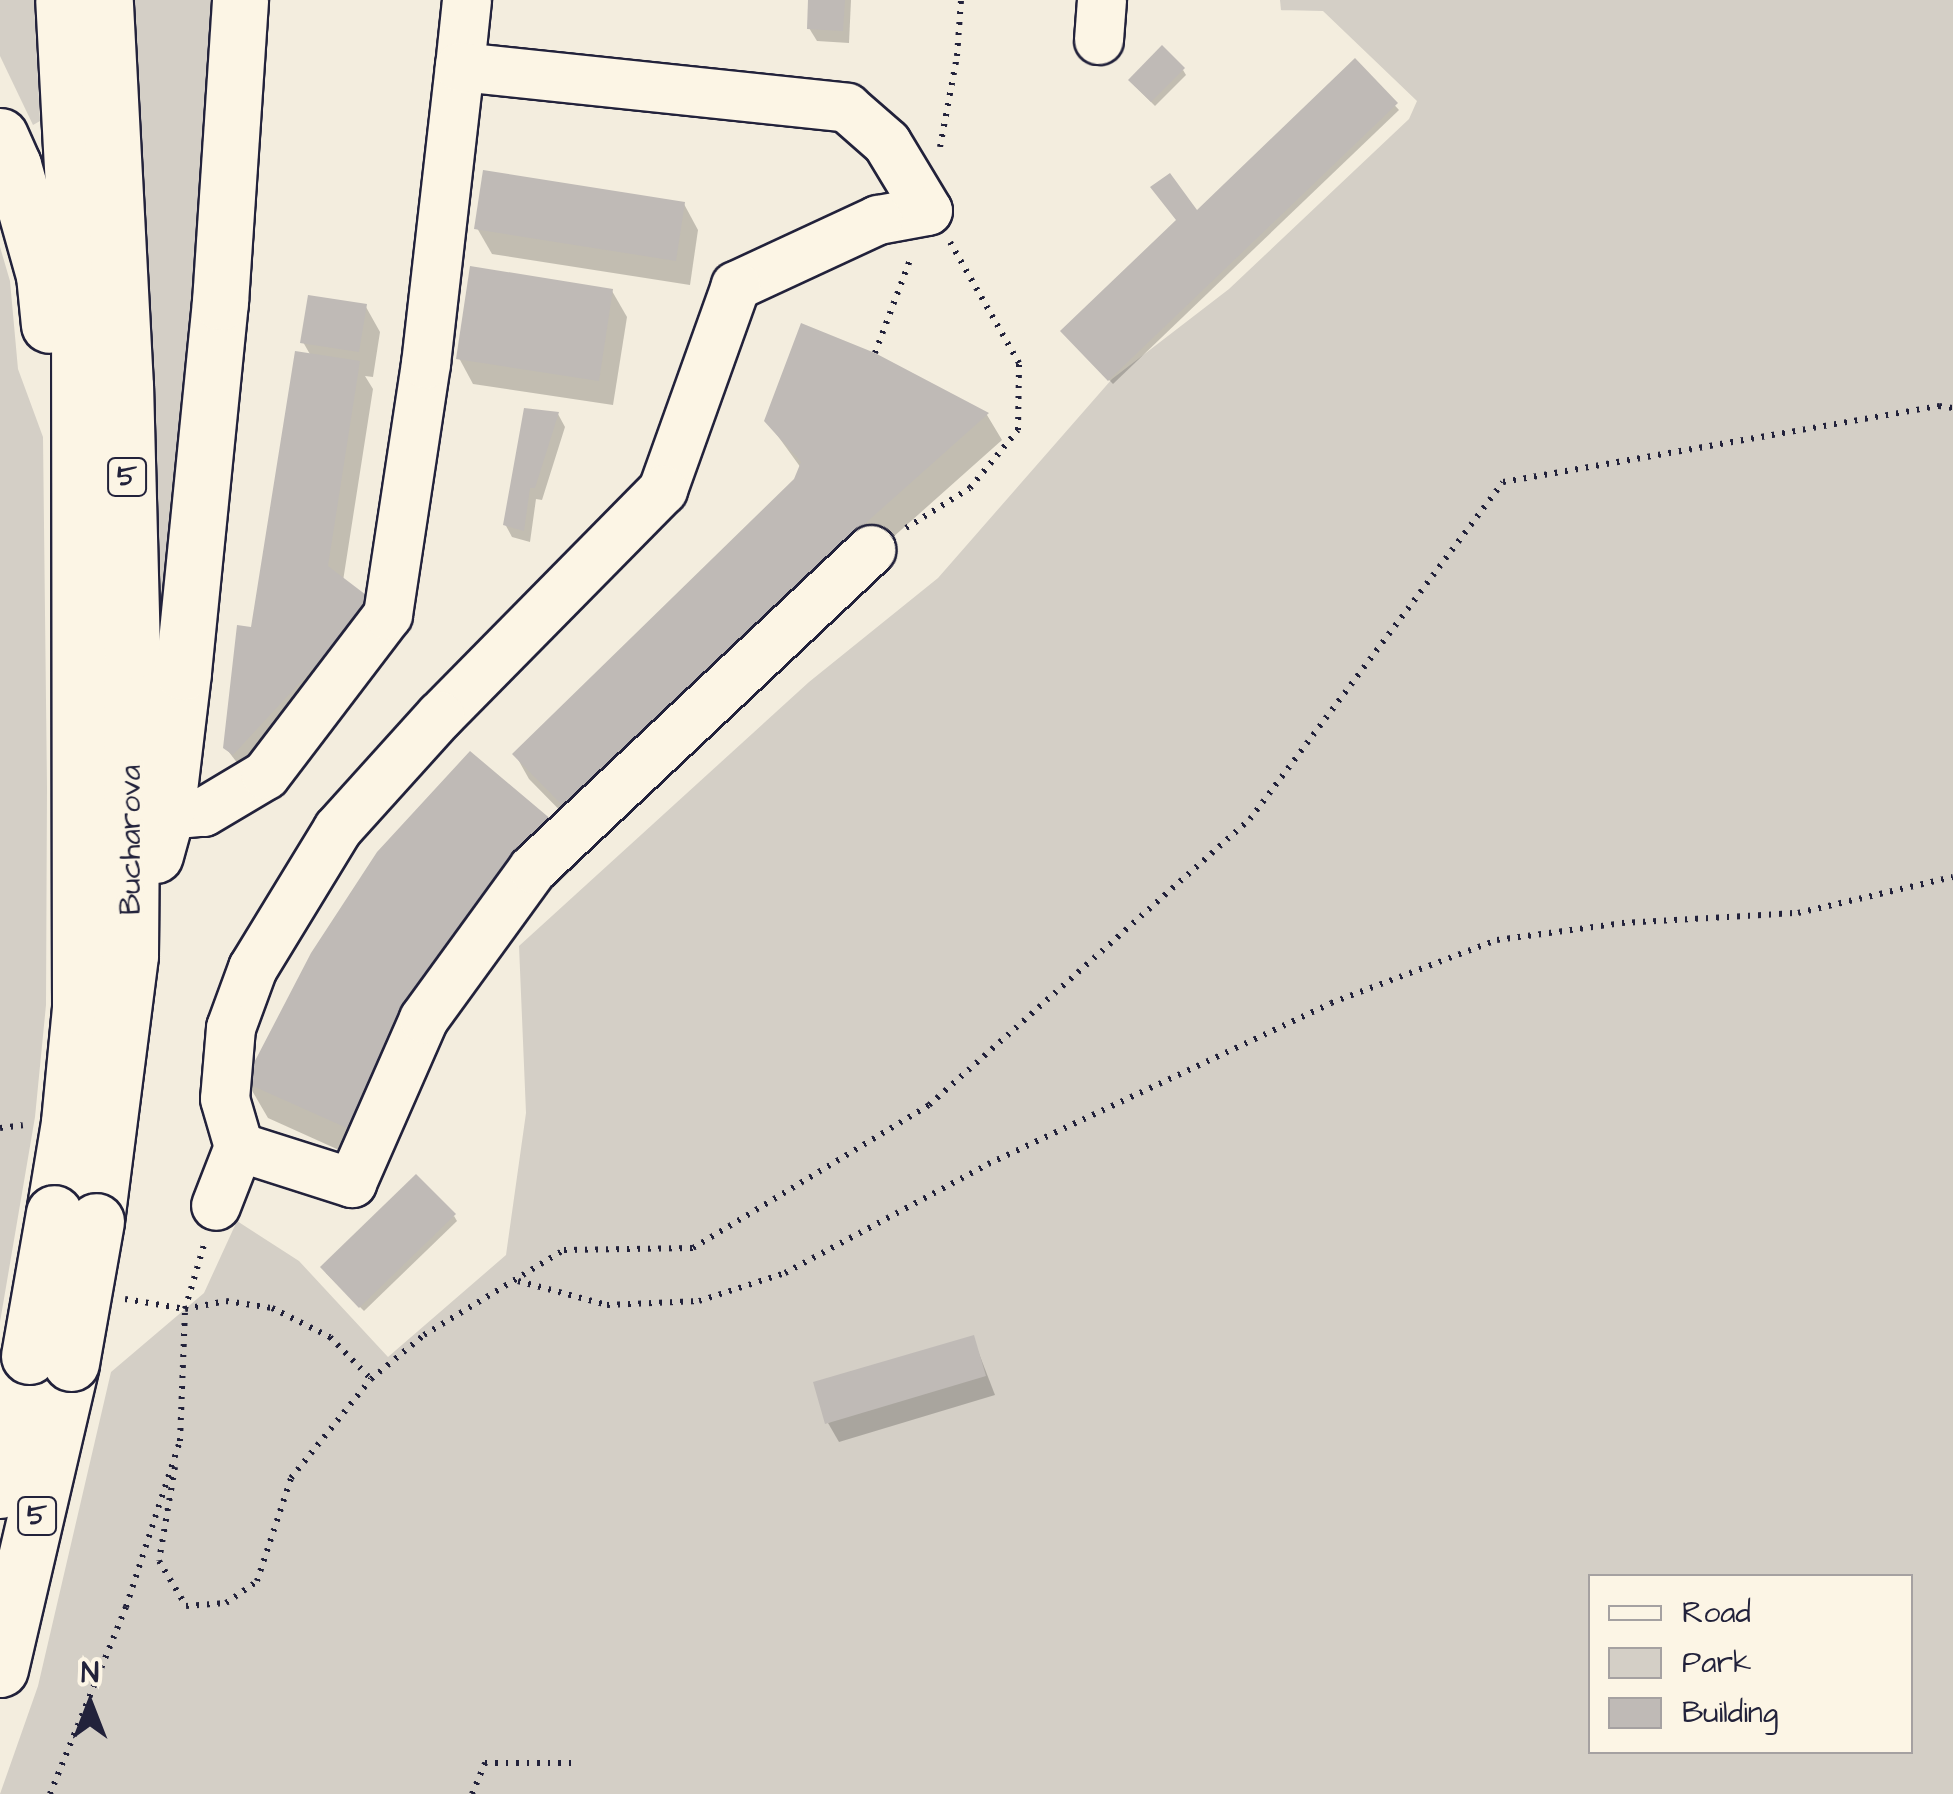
<!DOCTYPE html>
<style>
body{margin:0}
#map{position:relative;width:1953px;height:1794px;overflow:hidden;background:#f3edde;font-family:"Architects Daughter",sans-serif}
div>[style]{position:absolute}
[style*='--x']{left:calc(var(--x)*1px);top:calc(var(--y)*1px);width:calc(var(--w)*1px);rotate:calc(var(--a)*1deg)}
.green>*{inset:0;background:#d4cfc6}
.shadow>*{inset:0;background:#0003}
.building>*{inset:0;background:#bfbab6}
.path>*{height:6px;margin-top:-3px;transform-origin:0;background:repeating-linear-gradient(90deg,#22223b 0 2.5px,transparent 0 10.5px)}
.roads{filter:drop-shadow(2px 0 #22223b) drop-shadow(-2px 0 #22223b) drop-shadow(0 2px #22223b) drop-shadow(0 -2px #22223b)}
.minor>*{height:48px;margin:-24px;padding:0 24px;transform-origin:24px;border-radius:24px;background:#fcf5e5}
.major>*{height:55px;margin:-27.5px;padding:0 27.5px;transform-origin:27.5px;border-radius:27.5px;background:#fcf5e5}
.bridges{filter:drop-shadow(2px 0 #22223b) drop-shadow(-2px 0 #22223b) drop-shadow(0 2px #22223b) drop-shadow(0 -2px #22223b)}
.major-bridge>*{height:55px;margin:-27.5px;padding:0 27.5px;transform-origin:27.5px;border-radius:27.5px;background:#fcf5e5}
span{translate:-50% -50%;white-space:nowrap;text-align:center;line-height:1.15;-webkit-text-stroke:8px #fcf5e5;paint-order:stroke}
.shield-label span{padding:2px 8px;background:#fcf5e5;border:2px solid;border-radius:8px;-webkit-text-stroke-width:0}
.shield-label{font-size:28px;color:#22223b;font-weight:700}
.street-label{font-size:30px;color:#22223b}
.legend{position:absolute;left:1588px;top:1574px;width:325px;height:180px;box-sizing:border-box;background:#fcf5e5;border:2px solid #a5a1a1;margin:0;padding:12px 18px;list-style:none;font-size:30px;color:#22223b}
.legend li{display:flex;align-items:center;gap:20px;height:50px}
.legend b{width:50px;border:2px solid #a5a1a1}
.north{position:absolute;left:40px;top:1654px;width:100px;height:100px;-webkit-text-stroke:8px #fcf5e5;paint-order:stroke;rotate:0deg;font-size:28px;font-weight:700;line-height:40px;text-align:center;color:#22223b}
.north::after{content:'';display:block;margin:auto;width:35px;height:45px;background:#22223b;clip-path:polygon(50% 0,100% 100%,50% 72%,0 100%)}
</style>
<div id="map">
<div class="green">
<div style="clip-path:polygon(0 0,34px 0,40px 121px,33px 125px,0 56px)"></div>
<div style="clip-path:polygon(132px 0,216px 0,198px 312px,165px 639px,158px 638px)"></div>
<div style="clip-path:polygon(evenodd,1280px 0,1953px 0,1953px 1794px,0 1794px,38px 1686px,111px 1372px,204px 1293px,237px 1221px,299px 1261px,388px 1357px,506px 1255px,526px 1113px,519px 946px,809px 682px,938px 578px,1112px 379px,1229px 289px,1409px 119px,1417px 101px,1323px 11px,1281px 10px,1280px 0,1590px 1576px,1910px 1576px,1910px 1752px,1590px 1752px,1590px 1576px)"></div>
<div style="clip-path:polygon(0 247px,10px 281px,18px 369px,43px 437px,47px 788px,46px 1005px,35px 1117px,0 1322px)"></div>
</div>
<div class="shadow">
<div style="clip-path:polygon(811px 0,851px 0,849px 43px,817px 41px,809px 28px)"></div>
<div style="clip-path:polygon(1355px 62px,1399px 110px,1113px 384px,1066px 336px)"></div>
<div style="clip-path:polygon(1183px 70px,1186px 75px,1155px 106px,1134px 85px)"></div>
<div style="clip-path:polygon(684px 204px,698px 230px,690px 285px,492px 254px,477px 228px)"></div>
<div style="clip-path:polygon(612px 291px,627px 317px,613px 405px,473px 384px,459px 358px)"></div>
<div style="clip-path:polygon(366px 307px,380px 332px,373px 377px,365px 376px,373px 389px,343px 581px,375px 613px,245px 773px,225px 747px,257px 631px,311px 356px,303px 342px)"></div>
<div style="clip-path:polygon(873px 355px,987px 415px,1002px 440px,864px 563px,584px 835px,529px 779px,515px 754px,796px 480px,801px 468px,767px 421px)"></div>
<div style="clip-path:polygon(558px 414px,565px 427px,542px 500px,536px 499px,530px 542px,512px 537px,505px 524px)"></div>
<div style="clip-path:polygon(557px 828px,578px 864px,533px 907px,476px 978px,420px 1068px,370px 1164px,268px 1118px,247px 1082px)"></div>
<div style="clip-path:polygon(454px 1216px,457px 1221px,364px 1311px,326px 1273px)"></div>
<div style="clip-path:polygon(973px 1338px,995px 1395px,839px 1442px,828px 1423px)"></div>
</div>
<div class="building">
<div style="clip-path:polygon(808px 0,845px 0,843px 31px,807px 29px)"></div>
<div style="clip-path:polygon(1162px 45px,1185px 68px,1151px 102px,1128px 80px)"></div>
<div style="clip-path:polygon(1355px 58px,1398px 103px,1108px 381px,1060px 331px,1176px 220px,1150px 187px,1170px 173px,1197px 210px)"></div>
<div style="clip-path:polygon(483px 170px,685px 202px,676px 261px,474px 229px)"></div>
<div style="clip-path:polygon(470px 266px,613px 289px,599px 381px,456px 359px)"></div>
<div style="clip-path:polygon(308px 295px,367px 304px,359px 352px,300px 343px)"></div>
<div style="clip-path:polygon(801px 323px,875px 353px,989px 413px,850px 537px,568px 811px,512px 754px,794px 479px,801px 462px,764px 421px)"></div>
<div style="clip-path:polygon(295px 351px,360px 361px,328px 566px,370px 598px,331px 649px,233px 755px,223px 748px,237px 625px,251px 627px)"></div>
<div style="clip-path:polygon(524px 408px,559px 412px,535px 488px,530px 488px,524px 531px,503px 525px)"></div>
<div style="clip-path:polygon(470px 751px,559px 826px,399px 1031px,349px 1129px,244px 1082px,311px 953px,377px 852px)"></div>
<div style="clip-path:polygon(416px 1174px,456px 1214px,359px 1308px,320px 1267px)"></div>
<div style="clip-path:polygon(974px 1335px,986px 1376px,825px 1424px,813px 1382px)"></div>
</div>
<div class="path">
<div style="--x:940;--y:147;--w:93;--a:-79.4"></div>
<div style="--x:957;--y:56;--w:56;--a:-85.9"></div>
<div style="--x:875;--y:353;--w:103;--a:-69.4"></div>
<div style="--x:906;--y:528;--w:75;--a:-32"></div>
<div style="--x:970;--y:488;--w:75;--a:-50.4"></div>
<div style="--x:1018;--y:430;--w:67;--a:-89.1"></div>
<div style="--x:1019;--y:363;--w:139;--a:-119.7"></div>
<div style="--x:0;--y:1128;--w:23;--a:-7"></div>
<div style="--x:518;--y:1281;--w:92;--a:15.1"></div>
<div style="--x:607;--y:1305;--w:92;--a:-2.5"></div>
<div style="--x:699;--y:1301;--w:90;--a:-18"></div>
<div style="--x:785;--y:1273;--w:230;--a:-28.2"></div>
<div style="--x:988;--y:1164;--w:379;--a:-25.1"></div>
<div style="--x:1331;--y:1003;--w:178;--a:-20.8"></div>
<div style="--x:1497;--y:940;--w:126;--a:-7.7"></div>
<div style="--x:1622;--y:923;--w:176;--a:-3.3"></div>
<div style="--x:1798;--y:913;--w:159;--a:-13.1"></div>
<div style="--x:125;--y:1299;--w:61;--a:9.5"></div>
<div style="--x:185;--y:1309;--w:42;--a:-11"></div>
<div style="--x:226;--y:1301;--w:47;--a:8.7"></div>
<div style="--x:272;--y:1308;--w:65;--a:26.6"></div>
<div style="--x:330;--y:1337;--w:59;--a:45.7"></div>
<div style="--x:371;--y:1379;--w:69;--a:-39.7"></div>
<div style="--x:424;--y:1335;--w:164;--a:-31.3"></div>
<div style="--x:564;--y:1250;--w:129;--a:-0.9"></div>
<div style="--x:693;--y:1248;--w:276;--a:-31.2"></div>
<div style="--x:929;--y:1105;--w:430;--a:-41.7"></div>
<div style="--x:1250;--y:819;--w:421;--a:-53.1"></div>
<div style="--x:1503;--y:482;--w:443;--a:-9.9"></div>
<div style="--x:1939;--y:406;--w:14;--a:8"></div>
<div style="--x:175;--y:1467;--w:95;--a:99.7"></div>
<div style="--x:159;--y:1561;--w:52;--a:59"></div>
<div style="--x:186;--y:1606;--w:40;--a:-4.3"></div>
<div style="--x:226;--y:1603;--w:38;--a:-35"></div>
<div style="--x:257;--y:1581;--w:108;--a:-71.7"></div>
<div style="--x:291;--y:1478;--w:127;--a:-51.1"></div>
<div style="--x:50;--y:1794;--w:202;--a:-67.9"></div>
<div style="--x:126;--y:1607;--w:175;--a:-72"></div>
<div style="--x:180;--y:1441;--w:132;--a:-87.8"></div>
<div style="--x:185;--y:1309;--w:67;--a:-73.5"></div>
<div style="--x:472;--y:1794;--w:34;--a:-67"></div>
<div style="--x:485;--y:1763;--w:91;--a:0"></div>
</div>
<div class="roads">
<div class="minor">
<div style="--x:1099;--y:40;--w:40;--a:-85.7"></div>
<div style="--x:460;--y:67;--w:67;--a:-84"></div>
<div style="--x:166;--y:815;--w:38;--a:-5"></div>
<div style="--x:204;--y:812;--w:72;--a:-30.8"></div>
<div style="--x:266;--y:775;--w:201;--a:-52.7"></div>
<div style="--x:388;--y:615;--w:254;--a:-81.4"></div>
<div style="--x:426;--y:364;--w:299;--a:-83.5"></div>
<div style="--x:460;--y:67;--w:389;--a:6"></div>
<div style="--x:847;--y:108;--w:53;--a:41.2"></div>
<div style="--x:887;--y:143;--w:79;--a:58.9"></div>
<div style="--x:928;--y:211;--w:51;--a:169.8"></div>
<div style="--x:878;--y:220;--w:157;--a:155.1"></div>
<div style="--x:736;--y:286;--w:217;--a:109.7"></div>
<div style="--x:663;--y:490;--w:317;--a:134.6"></div>
<div style="--x:440;--y:716;--w:152;--a:132.1"></div>
<div style="--x:338;--y:829;--w:163;--a:121.4"></div>
<div style="--x:253;--y:968;--w:64;--a:110.1"></div>
<div style="--x:231;--y:1028;--w:71;--a:94.8"></div>
<div style="--x:225;--y:1099;--w:50;--a:73.7"></div>
<div style="--x:239;--y:1147;--w:63;--a:111.3"></div>
<div style="--x:239;--y:1147;--w:119;--a:17.7"></div>
<div style="--x:352;--y:1183;--w:179;--a:-66.3"></div>
<div style="--x:424;--y:1019;--w:185;--a:-54"></div>
<div style="--x:533;--y:869;--w:465;--a:-43.3"></div>
</div>
<div class="major">
<div style="--x:0;--y:136;--w:32;--a:66"></div>
<div style="--x:13;--y:165;--w:114;--a:74.3"></div>
<div style="--x:44;--y:275;--w:50;--a:84.3"></div>
<div style="--x:155;--y:855;--w:41;--a:-74.6"></div>
<div style="--x:166;--y:815;--w:144;--a:-83.2"></div>
<div style="--x:183;--y:672;--w:372;--a:-84.3"></div>
<div style="--x:220;--y:302;--w:303;--a:-86.2"></div>
<div style="--x:54;--y:1213;--w:92;--a:-80.6"></div>
<div style="--x:69;--y:1122;--w:116;--a:-84.5"></div>
<div style="--x:80;--y:1007;--w:706;--a:-90.08"></div>
<div style="--x:79;--y:301;--w:301;--a:-93"></div>
<div style="--x:96;--y:1221;--w:268;--a:-82.7"></div>
<div style="--x:130;--y:955;--w:304;--a:-89.6"></div>
<div style="--x:132;--y:651;--w:265;--a:-91.5"></div>
<div style="--x:125;--y:386;--w:387;--a:-93"></div>
<div style="--x:0;--y:1490;--w:137;--a:-77.8"></div>
<div style="--x:0;--y:1669;--w:314;--a:-76.9"></div>
</div>
</div>
<div class="bridges">
<div class="major-bridge">
<div style="--x:29;--y:1356;--w:145;--a:-80.1"></div>
<div style="--x:71;--y:1363;--w:144;--a:-80"></div>
</div>
</div>
<div class="shield-label">
<span style="left:127px;top:477px">5</span>
<span style="left:37px;top:1516px">5</span>
</div>
<div class="street-label">
<span style="left:131px;top:840px;rotate:-90deg">Bucharova</span>
</div>
<ul class="legend">
<li><b style="height:12px;background:#fcf5e5"></b>Road</li>
<li><b style="height:28px;background:#d4cfc6"></b>Park</li>
<li><b style="height:28px;background:#bfbab6"></b>Building</li>
</ul>
<div class="north">N</div>
</div>
